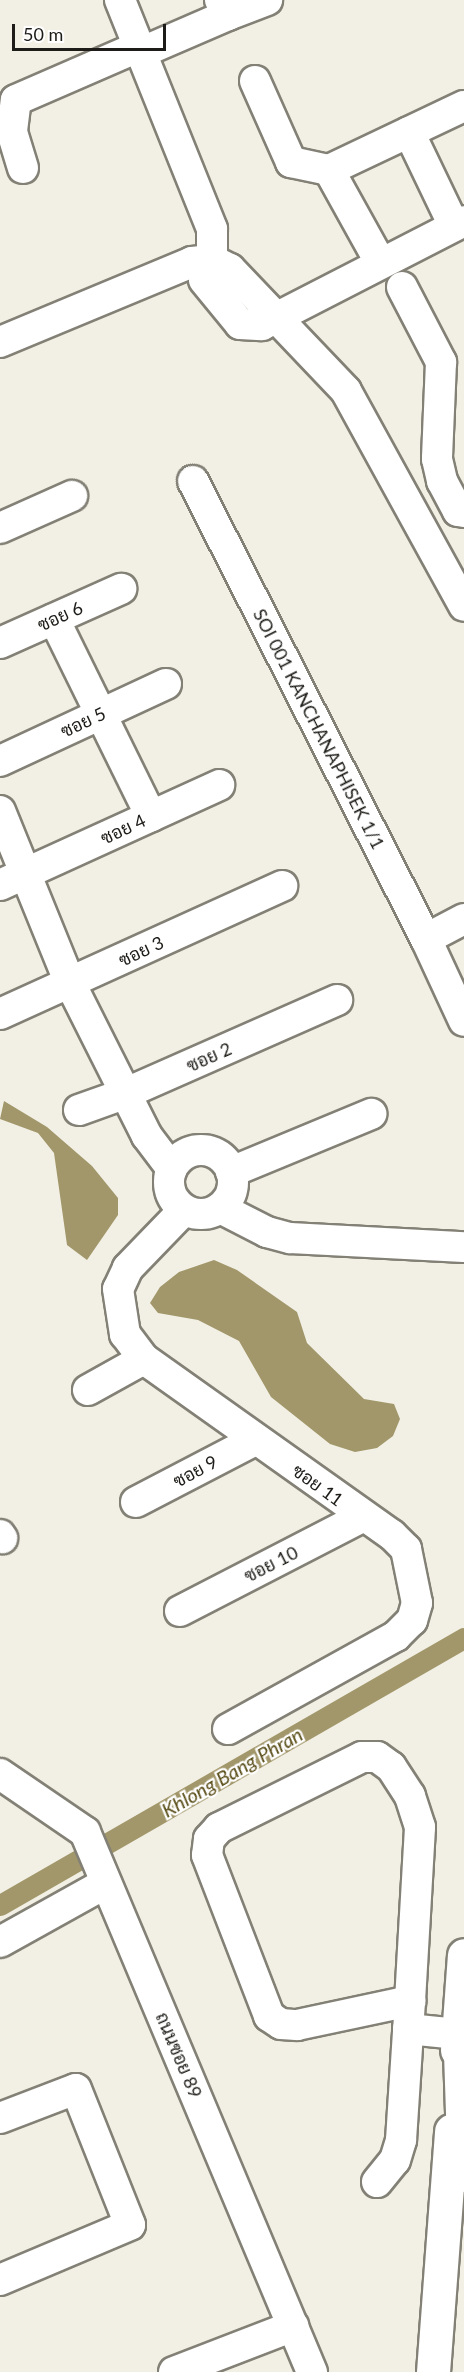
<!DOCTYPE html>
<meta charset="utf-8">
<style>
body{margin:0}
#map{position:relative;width:464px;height:2372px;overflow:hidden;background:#f2f0e4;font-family:Lato,Sarabun,sans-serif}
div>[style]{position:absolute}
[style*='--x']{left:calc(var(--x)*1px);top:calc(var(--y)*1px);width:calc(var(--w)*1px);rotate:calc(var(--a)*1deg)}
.water>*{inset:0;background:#a2976b}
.canal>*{height:21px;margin:-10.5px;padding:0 10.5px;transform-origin:10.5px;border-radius:10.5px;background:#a2976b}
.roads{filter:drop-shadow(2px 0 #838076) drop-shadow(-2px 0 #838076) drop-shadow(0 2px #838076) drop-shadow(0 -2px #838076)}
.minor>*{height:30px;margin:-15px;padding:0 15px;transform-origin:15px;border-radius:15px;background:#fff}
.minor>.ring{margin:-15px;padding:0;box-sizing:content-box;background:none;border:30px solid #fff;border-radius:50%}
.major>*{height:33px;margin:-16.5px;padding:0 16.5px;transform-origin:16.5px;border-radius:16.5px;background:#fff}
.highway>*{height:33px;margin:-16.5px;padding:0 16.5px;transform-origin:16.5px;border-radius:16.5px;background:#fff}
span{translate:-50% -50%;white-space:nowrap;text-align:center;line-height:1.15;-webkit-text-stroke:4.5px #fff;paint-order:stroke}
.street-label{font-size:18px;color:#1d1c18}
.water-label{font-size:20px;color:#584c16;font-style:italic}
.scale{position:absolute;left:12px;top:24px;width:154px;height:27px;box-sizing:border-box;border:3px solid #1d1c18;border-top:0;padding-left:8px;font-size:18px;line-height:21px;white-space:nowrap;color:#1d1c18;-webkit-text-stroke:4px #fff;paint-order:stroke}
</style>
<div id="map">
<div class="water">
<div style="clip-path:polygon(4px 1101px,47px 1127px,92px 1166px,118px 1198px,118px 1215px,87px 1260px,67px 1245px,54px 1153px,38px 1133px,0 1119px)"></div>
<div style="clip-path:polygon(214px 1260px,237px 1270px,297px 1312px,307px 1343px,364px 1399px,394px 1404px,400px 1419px,393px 1436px,377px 1448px,355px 1452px,330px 1444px,271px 1397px,239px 1341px,198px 1320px,158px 1313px,150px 1303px,160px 1287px,179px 1272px)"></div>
</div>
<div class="canal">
<div style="--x:0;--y:1905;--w:535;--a:-29.92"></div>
</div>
<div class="roads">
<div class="minor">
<div style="--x:120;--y:0;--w:247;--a:68.1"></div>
<div style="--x:212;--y:229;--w:31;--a:90"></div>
<div style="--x:220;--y:0;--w:17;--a:62"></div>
<div style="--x:228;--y:15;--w:42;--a:-21"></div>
<div style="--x:140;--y:53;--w:96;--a:-23.4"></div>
<div style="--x:255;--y:81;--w:89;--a:66"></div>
<div style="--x:291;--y:162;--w:39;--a:12"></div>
<div style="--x:409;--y:132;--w:104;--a:64.4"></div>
<div style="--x:23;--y:168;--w:39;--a:-107"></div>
<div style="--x:12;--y:131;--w:31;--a:-83"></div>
<div style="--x:16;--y:100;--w:133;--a:-23.5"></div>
<div style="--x:380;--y:262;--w:105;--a:-119"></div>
<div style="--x:329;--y:170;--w:149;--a:-25.4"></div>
<div style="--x:204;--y:280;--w:57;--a:50.7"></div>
<div style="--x:240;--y:324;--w:22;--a:3"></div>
<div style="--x:262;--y:325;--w:227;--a:-27.2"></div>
<div style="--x:402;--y:287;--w:85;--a:62.5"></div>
<div style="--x:441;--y:362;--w:97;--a:92.4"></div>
<div style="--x:437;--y:459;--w:23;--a:77"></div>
<div style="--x:442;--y:481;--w:34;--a:62"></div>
<div style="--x:458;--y:511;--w:6;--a:9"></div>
<div style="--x:0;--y:342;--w:208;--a:-22.6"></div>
<div style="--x:192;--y:262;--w:20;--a:-6"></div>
<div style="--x:212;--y:260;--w:20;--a:27"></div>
<div style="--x:230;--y:269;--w:168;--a:46.4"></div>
<div style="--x:346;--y:391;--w:245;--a:61.2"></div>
<div style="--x:193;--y:481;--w:514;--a:63.04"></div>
<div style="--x:426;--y:939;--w:43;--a:-27.8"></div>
<div style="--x:0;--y:528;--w:79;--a:-24"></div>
<div style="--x:54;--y:619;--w:220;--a:63.8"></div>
<div style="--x:0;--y:643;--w:133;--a:-24.1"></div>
<div style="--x:0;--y:761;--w:183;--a:-24.9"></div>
<div style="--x:0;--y:811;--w:186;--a:67.9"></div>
<div style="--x:70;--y:983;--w:171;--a:63.3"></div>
<div style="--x:147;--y:1136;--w:41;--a:52.9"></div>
<div style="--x:0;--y:885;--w:241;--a:-24.5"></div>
<div style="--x:426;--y:939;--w:90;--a:65.1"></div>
<div style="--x:0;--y:1014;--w:310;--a:-24.4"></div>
<div style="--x:79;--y:1110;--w:48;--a:-19.6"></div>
<div style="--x:124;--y:1094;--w:233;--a:-23.8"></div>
<div class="ring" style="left:169px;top:1150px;width:34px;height:34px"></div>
<div style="--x:231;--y:1172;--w:152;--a:-22.5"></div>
<div style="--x:220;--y:1208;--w:53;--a:27.1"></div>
<div style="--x:267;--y:1232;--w:24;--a:15"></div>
<div style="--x:290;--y:1238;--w:174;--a:3"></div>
<div style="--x:184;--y:1210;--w:81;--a:134"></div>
<div style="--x:128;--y:1268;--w:23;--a:115"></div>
<div style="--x:118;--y:1289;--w:46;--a:81.2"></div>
<div style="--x:125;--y:1334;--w:31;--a:53"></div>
<div style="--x:144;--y:1359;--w:304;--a:35.4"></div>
<div style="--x:392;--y:1535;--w:20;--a:45"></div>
<div style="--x:406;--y:1549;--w:55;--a:78.5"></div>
<div style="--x:417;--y:1603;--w:18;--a:106"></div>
<div style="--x:412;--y:1620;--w:23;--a:135"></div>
<div style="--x:396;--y:1636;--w:192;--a:151"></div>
<div style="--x:88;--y:1390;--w:64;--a:-29"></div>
<div style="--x:136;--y:1502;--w:134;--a:-27.5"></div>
<div style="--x:0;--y:1535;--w:4;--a:56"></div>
<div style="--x:180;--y:1611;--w:205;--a:-27.3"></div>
<div style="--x:0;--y:1774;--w:103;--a:34.3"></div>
<div style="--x:85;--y:1832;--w:586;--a:67.2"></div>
<div style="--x:0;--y:1942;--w:121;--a:-29.1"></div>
<div style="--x:408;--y:2029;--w:50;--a:5.7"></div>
<div style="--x:0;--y:2118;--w:81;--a:-20.9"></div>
<div style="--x:76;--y:2089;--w:146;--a:68.3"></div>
<div style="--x:130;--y:2225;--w:141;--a:157.1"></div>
<div style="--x:377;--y:2182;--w:28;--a:-51"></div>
<div style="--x:395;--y:2160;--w:21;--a:-73"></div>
<div style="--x:401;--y:2140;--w:139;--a:-86.3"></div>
<div style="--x:410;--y:2001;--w:174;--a:-86.7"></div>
<div style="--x:420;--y:1827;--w:33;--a:-108"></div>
<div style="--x:410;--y:1796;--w:35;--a:-123"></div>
<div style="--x:391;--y:1767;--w:17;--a:-144"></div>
<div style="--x:377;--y:1757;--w:15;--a:180"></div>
<div style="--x:362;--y:1757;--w:160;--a:153.6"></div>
<div style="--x:219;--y:1828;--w:15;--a:132"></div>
<div style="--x:209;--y:1839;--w:16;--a:97"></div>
<div style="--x:207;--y:1855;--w:173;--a:68.9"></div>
<div style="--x:269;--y:2016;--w:14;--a:34"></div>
<div style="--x:281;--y:2024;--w:16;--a:4"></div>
<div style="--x:297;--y:2025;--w:116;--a:-12"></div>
<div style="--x:174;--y:2372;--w:128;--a:-21.1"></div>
</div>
<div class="major">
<div style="--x:457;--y:2050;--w:95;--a:-85.8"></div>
<div style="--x:433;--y:2372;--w:242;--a:-85.7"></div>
</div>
<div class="highway">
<div style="--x:459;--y:2022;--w:153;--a:88.1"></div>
</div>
</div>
<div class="street-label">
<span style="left:60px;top:616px;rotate:-24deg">ซอย 6</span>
<span style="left:83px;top:722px;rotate:-25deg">ซอย 5</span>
<span style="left:319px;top:729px;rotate:63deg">SOI 001 KANCHANAPHISEK 1/1</span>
<span style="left:123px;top:829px;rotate:-25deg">ซอย 4</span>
<span style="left:141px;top:951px;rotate:-25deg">ซอย 3</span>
<span style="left:209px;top:1057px;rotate:-24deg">ซอย 2</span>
<span style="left:195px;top:1471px;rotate:-28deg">ซอย 9</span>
<span style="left:318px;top:1485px;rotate:36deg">ซอย 11</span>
<span style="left:271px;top:1564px;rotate:-27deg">ซอย 10</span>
<span style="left:179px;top:2055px;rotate:67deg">ถนนซอย 89</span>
</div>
<div class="water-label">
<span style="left:232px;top:1772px;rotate:-30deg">Khlong Bang Phran</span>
</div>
<div class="scale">50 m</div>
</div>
